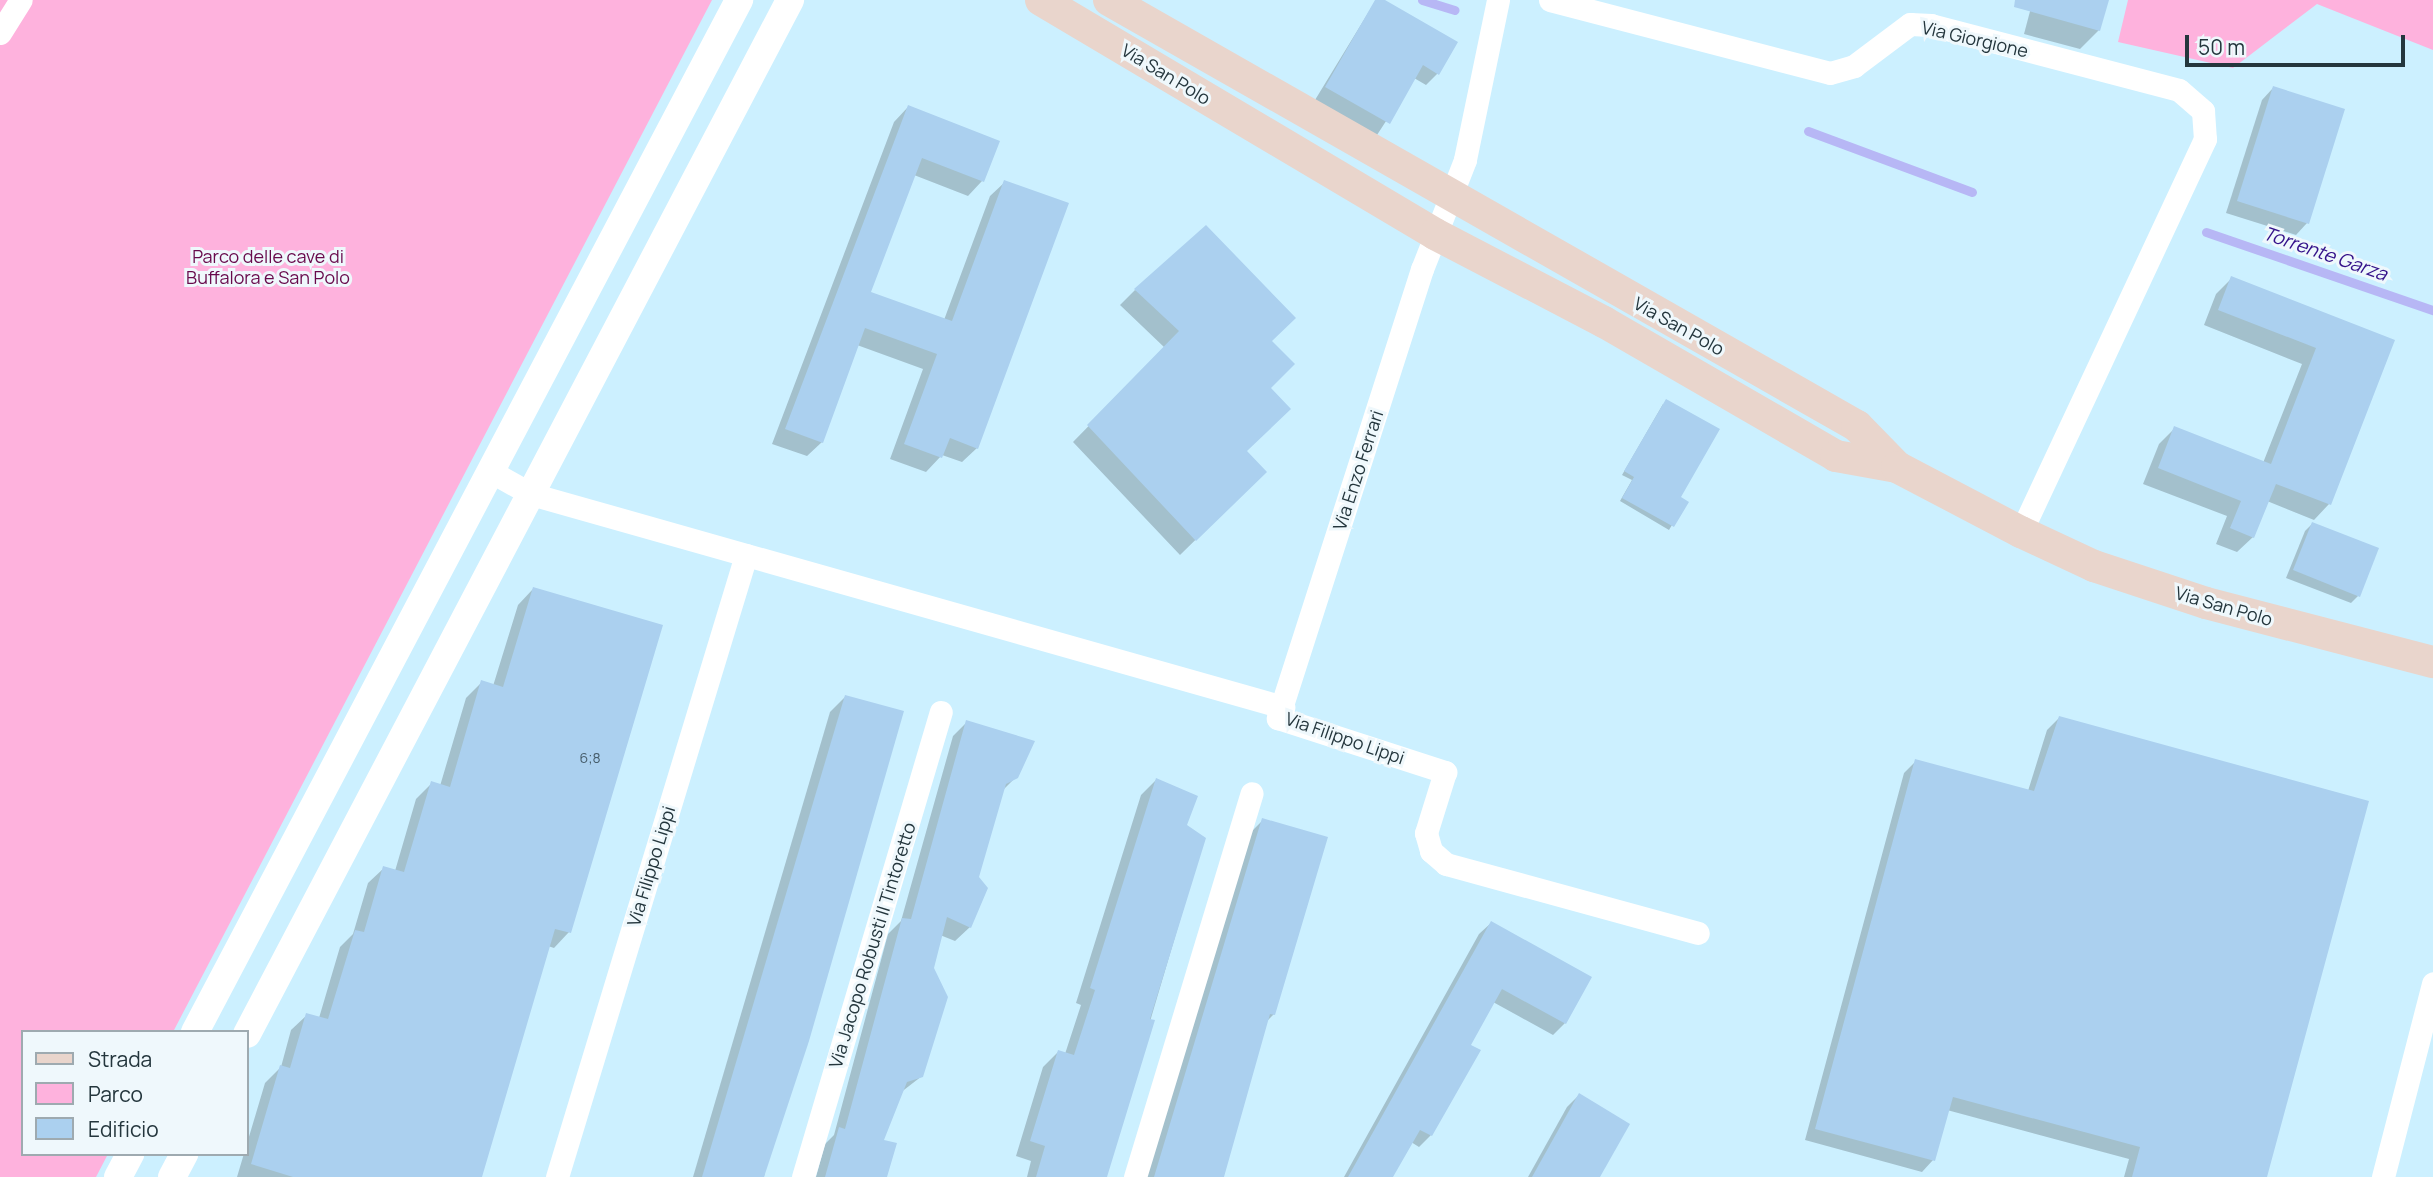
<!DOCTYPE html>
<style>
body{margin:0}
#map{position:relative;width:2433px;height:1177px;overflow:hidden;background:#ccf0ff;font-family:Manrope,sans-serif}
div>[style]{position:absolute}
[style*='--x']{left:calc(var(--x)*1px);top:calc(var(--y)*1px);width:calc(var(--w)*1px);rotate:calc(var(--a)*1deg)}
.green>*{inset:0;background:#feb2dd}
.shadow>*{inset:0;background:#0003}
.stream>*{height:9px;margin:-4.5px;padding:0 4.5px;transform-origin:4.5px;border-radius:4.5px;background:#b7b7f5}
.building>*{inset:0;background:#abd0ef}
.minor>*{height:23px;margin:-11.5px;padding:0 11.5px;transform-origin:11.5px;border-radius:11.5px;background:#fff}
.tertiary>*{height:28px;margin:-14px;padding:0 14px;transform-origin:14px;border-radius:14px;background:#fff}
.secondary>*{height:32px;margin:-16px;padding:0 16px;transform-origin:16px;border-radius:16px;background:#e9d5cc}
span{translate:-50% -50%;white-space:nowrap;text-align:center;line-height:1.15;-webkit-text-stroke:6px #eff8fc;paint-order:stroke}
.number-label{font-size:14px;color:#465c6a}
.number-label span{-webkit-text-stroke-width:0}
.street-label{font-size:18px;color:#24363d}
.park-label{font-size:18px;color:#680a4c}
.water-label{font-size:19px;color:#331089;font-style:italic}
.legend{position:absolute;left:21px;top:1030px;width:228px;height:126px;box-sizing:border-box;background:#eff8fc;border:2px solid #9eaab0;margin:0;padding:9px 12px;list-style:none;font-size:21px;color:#24363d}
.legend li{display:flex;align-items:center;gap:14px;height:35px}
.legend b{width:35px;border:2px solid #9eaab0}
.scale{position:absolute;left:2185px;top:35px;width:220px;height:32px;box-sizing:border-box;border:4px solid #24363d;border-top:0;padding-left:9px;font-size:21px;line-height:24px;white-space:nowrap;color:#24363d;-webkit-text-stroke:5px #eff8fc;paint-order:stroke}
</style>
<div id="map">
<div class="green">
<div style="clip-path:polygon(0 0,712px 0,173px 1032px,23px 1032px,23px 1154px,108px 1154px,96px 1177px,0 1177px)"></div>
<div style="clip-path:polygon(2128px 0,2433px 0,2433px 50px,2317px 4px,2233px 68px,2118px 42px)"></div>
</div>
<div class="shadow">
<div style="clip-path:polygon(1376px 0,1382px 0,1438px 73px,1426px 85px,1414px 78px,1377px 135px,1315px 100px)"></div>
<div style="clip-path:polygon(2033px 0,2107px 0,2099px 30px,2080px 49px,2024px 34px)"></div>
<div style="clip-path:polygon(2273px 88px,2307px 223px,2296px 235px,2226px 213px,2262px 100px)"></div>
<div style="clip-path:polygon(908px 107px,998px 142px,982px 181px,968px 196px,914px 175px,868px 293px,944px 320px,990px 196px,1005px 182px,977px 448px,962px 462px,942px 455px,926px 472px,890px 459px,923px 369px,857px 345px,822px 442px,807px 456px,772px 444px,894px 122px)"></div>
<div style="clip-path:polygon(2232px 278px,2393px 341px,2329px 504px,2314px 520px,2267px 501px,2253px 537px,2237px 552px,2216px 544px,2227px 516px,2143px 484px,2159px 444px,2175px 428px,2263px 463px,2302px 364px,2204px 325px,2216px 294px)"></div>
<div style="clip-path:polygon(1135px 290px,1270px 341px,1268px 388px,1245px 452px,1265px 472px,1180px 555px,1073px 442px,1165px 348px,1120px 305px)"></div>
<div style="clip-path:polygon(1663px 404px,1678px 498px,1686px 502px,1669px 530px,1620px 501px,1632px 480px,1622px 475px)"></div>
<div style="clip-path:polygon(2312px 524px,2358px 596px,2351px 603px,2286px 578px,2305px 531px)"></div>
<div style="clip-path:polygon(533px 589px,569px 932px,554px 948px,548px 946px,480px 1177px,237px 1177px,265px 1083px,281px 1067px,291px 1030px,307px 1015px,319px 1018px,340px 947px,353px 934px,368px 883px,384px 868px,395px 871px,416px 799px,432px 783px,440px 786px,466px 698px,482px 682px,493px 686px,518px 605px)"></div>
<div style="clip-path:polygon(846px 696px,764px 1177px,693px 1177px,830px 712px)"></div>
<div style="clip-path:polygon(2059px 718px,2266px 1177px,2124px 1177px,2129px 1159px,1947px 1110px,1933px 1160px,1922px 1172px,1805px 1140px,1904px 773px,1916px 761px,2028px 791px,2047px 730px)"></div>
<div style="clip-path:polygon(967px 722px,1017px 776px,1002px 791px,977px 878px,970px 927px,955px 941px,940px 935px,932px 968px,922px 1076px,900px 1093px,881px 1141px,886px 1177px,816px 1177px,825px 1144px,834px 1135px,888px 934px,901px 921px,953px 736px)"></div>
<div style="clip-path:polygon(1156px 780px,1185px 825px,1204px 839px,1104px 1177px,1027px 1177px,1031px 1161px,1016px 1156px,1043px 1067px,1058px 1052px,1065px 1054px,1081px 1005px,1076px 1003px,1141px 795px)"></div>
<div style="clip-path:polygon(1263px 820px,1274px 1014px,1266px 1022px,1222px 1177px,1146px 1177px,1248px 835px)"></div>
<div style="clip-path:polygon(1491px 923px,1590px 978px,1565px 1023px,1553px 1035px,1493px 1002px,1468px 1045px,1431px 1135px,1419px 1147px,1411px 1142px,1391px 1177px,1344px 1177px,1479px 934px)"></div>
<div style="clip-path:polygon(1579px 1095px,1598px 1177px,1528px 1177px,1567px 1107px)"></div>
</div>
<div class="stream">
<div style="--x:1422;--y:0;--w:34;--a:17"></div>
<div style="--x:1808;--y:131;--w:175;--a:20.4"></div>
<div style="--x:2206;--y:232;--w:240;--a:19"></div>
</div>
<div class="building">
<div style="clip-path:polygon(1375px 0,1385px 0,1458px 42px,1439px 75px,1423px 65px,1390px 124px,1325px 87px)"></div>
<div style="clip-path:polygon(2015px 0,2109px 0,2100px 31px,2014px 7px)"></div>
<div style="clip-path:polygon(2273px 86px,2345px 109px,2309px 224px,2237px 201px)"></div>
<div style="clip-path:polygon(908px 105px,1000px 141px,984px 182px,922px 158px,871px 292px,952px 321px,1004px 180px,1069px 203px,978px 449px,950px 438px,942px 458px,904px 444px,937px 354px,865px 328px,823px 443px,785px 429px)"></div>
<div style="clip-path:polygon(1206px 225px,1296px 318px,1272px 341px,1295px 364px,1271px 388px,1291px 409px,1247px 451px,1267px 472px,1196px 541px,1087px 425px,1179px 331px,1134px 289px)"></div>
<div style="clip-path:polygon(2231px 276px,2395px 340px,2331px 505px,2276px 484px,2254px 538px,2230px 528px,2241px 501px,2158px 468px,2174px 426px,2271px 464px,2316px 348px,2218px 310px)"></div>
<div style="clip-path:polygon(1666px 399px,1720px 429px,1681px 497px,1689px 502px,1674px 527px,1622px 498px,1634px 477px,1624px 471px)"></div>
<div style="clip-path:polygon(2312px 522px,2379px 548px,2360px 597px,2293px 570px)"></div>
<div style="clip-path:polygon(533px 587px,663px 625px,571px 933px,555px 929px,482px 1177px,293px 1177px,251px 1164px,280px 1065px,290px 1068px,306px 1013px,328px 1019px,355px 930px,364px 932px,383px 866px,404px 872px,431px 781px,450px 787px,481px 680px,503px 687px)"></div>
<div style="clip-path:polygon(845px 695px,904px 711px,809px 1041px,764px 1177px,702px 1177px)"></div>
<div style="clip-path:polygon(2059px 716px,2369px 801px,2267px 1177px,2132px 1177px,2140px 1147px,1953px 1097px,1935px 1161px,1815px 1129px,1915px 759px,2034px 791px)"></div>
<div style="clip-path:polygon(966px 720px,1035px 741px,1018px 778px,1006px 784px,979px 877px,988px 888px,971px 928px,947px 917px,934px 968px,948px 997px,923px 1077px,907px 1082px,884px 1140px,897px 1143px,887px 1177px,825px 1177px,839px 1127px,845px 1129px,902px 918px,911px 919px)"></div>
<div style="clip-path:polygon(1156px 778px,1198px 796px,1187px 825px,1206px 838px,1150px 1019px,1155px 1020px,1107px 1177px,1036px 1177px,1045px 1146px,1030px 1141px,1058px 1050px,1074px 1055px,1095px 990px,1090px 988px)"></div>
<div style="clip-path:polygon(1262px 818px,1328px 837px,1275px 1015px,1270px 1014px,1224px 1177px,1154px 1177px)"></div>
<div style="clip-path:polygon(1491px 921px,1592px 977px,1566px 1024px,1502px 989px,1471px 1045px,1481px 1050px,1432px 1136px,1420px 1130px,1393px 1177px,1348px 1177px)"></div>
<div style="clip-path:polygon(1579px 1093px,1630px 1124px,1600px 1177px,1532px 1177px)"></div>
</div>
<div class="minor">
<div style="--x:1498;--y:0;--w:163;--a:101.7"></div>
<div style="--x:1465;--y:160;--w:117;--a:111.5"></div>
<div style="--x:1422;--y:269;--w:472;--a:107.8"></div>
<div style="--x:1278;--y:718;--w:176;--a:17.9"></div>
<div style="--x:1445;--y:772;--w:64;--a:107.3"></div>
<div style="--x:1426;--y:833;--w:19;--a:74"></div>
<div style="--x:1431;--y:851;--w:20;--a:41"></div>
<div style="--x:1446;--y:864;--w:261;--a:15.3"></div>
<div style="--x:1550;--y:0;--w:289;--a:14.6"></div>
<div style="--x:1830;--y:73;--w:25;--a:-16"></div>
<div style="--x:1854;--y:66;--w:70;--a:-36.9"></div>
<div style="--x:1910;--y:24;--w:21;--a:3"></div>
<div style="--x:1931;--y:25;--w:256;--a:14.7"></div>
<div style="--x:2179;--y:90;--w:32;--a:41"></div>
<div style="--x:2203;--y:111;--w:28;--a:86"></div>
<div style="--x:2205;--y:139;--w:434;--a:115.1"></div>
<div style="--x:0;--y:33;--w:39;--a:-58"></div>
<div style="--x:490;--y:471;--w:47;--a:29.3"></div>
<div style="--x:531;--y:494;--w:782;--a:15.81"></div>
<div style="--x:557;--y:1177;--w:650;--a:-73.1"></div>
<div style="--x:803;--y:1177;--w:485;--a:-73.5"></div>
<div style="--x:1135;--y:1177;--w:401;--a:-73.1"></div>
<div style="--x:2383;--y:1177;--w:200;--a:-75.5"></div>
</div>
<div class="tertiary">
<div style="--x:195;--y:1032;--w:1167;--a:-62.2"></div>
<div style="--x:247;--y:1034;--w:1168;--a:-62.29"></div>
<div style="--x:118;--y:1177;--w:26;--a:-62"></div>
<div style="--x:172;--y:1177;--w:26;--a:-62"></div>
</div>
<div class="secondary">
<div style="--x:1041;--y:0;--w:458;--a:30.7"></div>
<div style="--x:1435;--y:234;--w:191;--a:27.5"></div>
<div style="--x:1604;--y:322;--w:268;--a:30"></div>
<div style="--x:1836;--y:456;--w:62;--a:10.2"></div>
<div style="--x:1109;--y:0;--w:861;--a:29.66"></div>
<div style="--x:1857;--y:426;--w:57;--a:45.7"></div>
<div style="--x:1897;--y:467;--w:140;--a:27.7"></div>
<div style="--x:2021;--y:532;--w:81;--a:25"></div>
<div style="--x:2094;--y:566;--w:118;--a:18.3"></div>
<div style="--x:2206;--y:603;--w:235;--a:14.6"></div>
</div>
<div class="number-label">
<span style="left:590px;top:758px">6;8</span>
</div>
<div class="street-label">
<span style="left:1975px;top:39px;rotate:13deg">Via Giorgione</span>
<span style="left:1166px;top:74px;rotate:31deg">Via San Polo</span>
<span style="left:1679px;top:326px;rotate:29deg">Via San Polo</span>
<span style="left:1358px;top:470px;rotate:-72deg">Via Enzo Ferrari</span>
<span style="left:2224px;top:606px;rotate:16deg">Via San Polo</span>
<span style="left:1345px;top:738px;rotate:19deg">Via Filippo Lippi</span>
<span style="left:651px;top:866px;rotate:-73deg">Via Filippo Lippi</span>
<span style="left:872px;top:945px;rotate:-73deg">Via Jacopo Robusti Il Tintoretto</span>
</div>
<div class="park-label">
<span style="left:268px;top:267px">Parco delle cave di<br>Buffalora e San Polo</span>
</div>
<div class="water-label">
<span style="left:2325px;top:254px;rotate:19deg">Torrente Garza</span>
</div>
<ul class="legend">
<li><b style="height:9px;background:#e9d5cc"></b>Strada</li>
<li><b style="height:19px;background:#feb2dd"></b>Parco</li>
<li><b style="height:19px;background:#abd0ef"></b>Edificio</li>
</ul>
<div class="scale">50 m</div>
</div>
